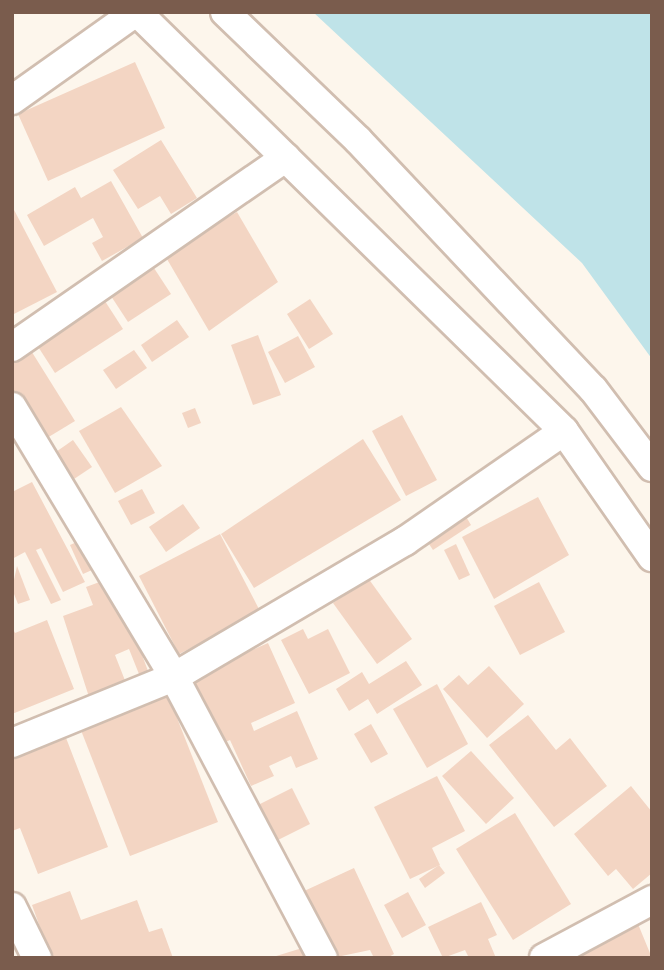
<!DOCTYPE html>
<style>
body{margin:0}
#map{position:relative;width:664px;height:970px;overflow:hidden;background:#fdf6ec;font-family:"Archivo Narrow",sans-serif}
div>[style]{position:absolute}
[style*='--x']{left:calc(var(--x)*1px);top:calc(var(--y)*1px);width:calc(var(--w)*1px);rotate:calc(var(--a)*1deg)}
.water>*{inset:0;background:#bfe3e8}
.building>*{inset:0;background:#f3d5c3}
.roads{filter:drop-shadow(2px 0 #d1beb0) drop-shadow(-2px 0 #d1beb0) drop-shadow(0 2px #d1beb0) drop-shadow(0 -2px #d1beb0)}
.minor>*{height:28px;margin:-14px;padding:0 14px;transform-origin:14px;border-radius:14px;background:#fff}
span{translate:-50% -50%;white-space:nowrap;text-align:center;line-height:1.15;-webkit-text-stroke:7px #fffaf3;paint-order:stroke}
.frame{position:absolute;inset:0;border:14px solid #7a5c4d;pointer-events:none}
</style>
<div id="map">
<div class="water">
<div style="clip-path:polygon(313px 12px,652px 12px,652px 359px,582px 263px)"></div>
</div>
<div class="building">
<div style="clip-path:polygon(135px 62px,165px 128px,48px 181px,18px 114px)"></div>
<div style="clip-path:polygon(161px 140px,197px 198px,171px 214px,160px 196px,138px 209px,113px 170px)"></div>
<div style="clip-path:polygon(111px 181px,143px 238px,102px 261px,92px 243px,103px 237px,93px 218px,44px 246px,27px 215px,75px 187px,81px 198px)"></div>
<div style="clip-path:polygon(12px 206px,57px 292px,12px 315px)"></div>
<div style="clip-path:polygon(237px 212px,278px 282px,209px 331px,164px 254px)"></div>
<div style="clip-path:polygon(152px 265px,171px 294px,128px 322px,109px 293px)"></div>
<div style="clip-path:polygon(103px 298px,123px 329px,55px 373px,35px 342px)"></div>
<div style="clip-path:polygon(310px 299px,333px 334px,309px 349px,287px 314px)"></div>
<div style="clip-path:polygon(177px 320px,189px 337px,152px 362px,141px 345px)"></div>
<div style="clip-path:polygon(258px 335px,281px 395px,253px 405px,231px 345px)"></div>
<div style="clip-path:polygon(298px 336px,315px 367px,285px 383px,268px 352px)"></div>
<div style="clip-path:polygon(30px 349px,75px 421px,42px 441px,12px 392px,12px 360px)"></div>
<div style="clip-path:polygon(134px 350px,147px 368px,116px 389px,103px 370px)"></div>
<div style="clip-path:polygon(121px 407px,162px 466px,115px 493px,79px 431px)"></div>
<div style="clip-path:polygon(195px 408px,201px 423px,188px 428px,182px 413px)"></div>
<div style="clip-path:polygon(402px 415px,437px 480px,406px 496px,372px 431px)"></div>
<div style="clip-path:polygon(363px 439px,401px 500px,254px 588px,221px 534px)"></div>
<div style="clip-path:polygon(73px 440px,92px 467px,71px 481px,53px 454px)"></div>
<div style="clip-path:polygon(32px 482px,85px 582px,63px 592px,41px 548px,36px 550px,61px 600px,51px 604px,25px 552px,12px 559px,12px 492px)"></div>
<div style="clip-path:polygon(142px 489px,155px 513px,131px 525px,118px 501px)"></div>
<div style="clip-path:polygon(538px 497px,569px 555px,494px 599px,462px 537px)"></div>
<div style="clip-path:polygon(183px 504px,200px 528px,166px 552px,149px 527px)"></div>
<div style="clip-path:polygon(462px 510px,471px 525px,433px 550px,423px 535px)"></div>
<div style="clip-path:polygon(220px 534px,261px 613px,179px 654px,139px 576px)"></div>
<div style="clip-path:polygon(88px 537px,101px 566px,83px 574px,70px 545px)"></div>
<div style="clip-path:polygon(456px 544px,470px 575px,459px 580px,444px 550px)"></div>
<div style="clip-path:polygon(17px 566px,30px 600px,18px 604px,12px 589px)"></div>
<div style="clip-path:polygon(113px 577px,148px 671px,139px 674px,129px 649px,115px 655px,126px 683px,89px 697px,63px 616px,93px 605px,86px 587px)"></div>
<div style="clip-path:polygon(368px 578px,412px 639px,377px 664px,333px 603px)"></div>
<div style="clip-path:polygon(539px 582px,565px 632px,520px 655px,494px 606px)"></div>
<div style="clip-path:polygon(47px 620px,74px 689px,12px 714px,12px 627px,15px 633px)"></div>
<div style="clip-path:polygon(303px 629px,308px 639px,328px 629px,350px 673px,309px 694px,281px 640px)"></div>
<div style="clip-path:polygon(268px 643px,295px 703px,251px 723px,254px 731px,297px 711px,318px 759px,296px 768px,291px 756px,269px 766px,274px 776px,251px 786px,230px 740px,219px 745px,189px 678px)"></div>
<div style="clip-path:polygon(406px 661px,422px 685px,377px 714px,368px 699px,349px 711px,336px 689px,362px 672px,369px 684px)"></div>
<div style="clip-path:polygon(489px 666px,524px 704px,487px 738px,443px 689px,459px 675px,468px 685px)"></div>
<div style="clip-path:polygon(437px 684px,468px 744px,427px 768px,393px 709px)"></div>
<div style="clip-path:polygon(164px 685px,218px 822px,130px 856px,77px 720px)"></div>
<div style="clip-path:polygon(528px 715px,556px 750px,570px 738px,607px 786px,554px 827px,489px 745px)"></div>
<div style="clip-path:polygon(371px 724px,388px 754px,371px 763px,354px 734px)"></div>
<div style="clip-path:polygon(63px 730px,108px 847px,38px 874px,20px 828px,12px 831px,12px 750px)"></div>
<div style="clip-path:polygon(471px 751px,514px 798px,486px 824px,442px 776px)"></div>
<div style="clip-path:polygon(437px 776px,465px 831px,432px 848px,440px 865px,410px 879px,374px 807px)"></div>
<div style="clip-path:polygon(631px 786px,652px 812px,652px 873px,633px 889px,616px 869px,608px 876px,574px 834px)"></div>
<div style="clip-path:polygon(292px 788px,310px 824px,266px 846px,248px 810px)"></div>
<div style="clip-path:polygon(515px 813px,571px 904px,513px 940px,456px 849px)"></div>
<div style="clip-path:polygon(439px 865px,445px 873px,425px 888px,419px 879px)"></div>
<div style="clip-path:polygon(354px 868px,394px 954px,387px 958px,374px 958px,370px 950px,332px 958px,302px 892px)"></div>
<div style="clip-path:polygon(70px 891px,81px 920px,137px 900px,149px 932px,162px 928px,173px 958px,51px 958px,32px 905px)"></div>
<div style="clip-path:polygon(408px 892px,426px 925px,402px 938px,384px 905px)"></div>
<div style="clip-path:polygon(481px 902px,497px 935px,488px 939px,496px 958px,469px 958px,465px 950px,443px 958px,428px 927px)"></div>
<div style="clip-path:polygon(638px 924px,652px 958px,560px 958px,590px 947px)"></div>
<div style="clip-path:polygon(312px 945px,316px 958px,273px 958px,273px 957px)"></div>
</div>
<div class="roads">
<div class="minor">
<div style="--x:137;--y:12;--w:598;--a:44.46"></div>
<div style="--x:564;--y:431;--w:154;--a:55.1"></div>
<div style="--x:225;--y:12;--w:185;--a:43.9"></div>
<div style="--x:358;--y:140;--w:342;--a:46.7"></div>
<div style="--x:593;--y:389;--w:98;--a:52.9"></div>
<div style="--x:12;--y:100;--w:152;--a:-35.4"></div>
<div style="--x:12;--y:347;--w:333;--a:-34.7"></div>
<div style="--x:12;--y:407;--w:315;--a:59"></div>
<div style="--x:174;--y:677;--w:318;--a:62.1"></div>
<div style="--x:12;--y:743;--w:175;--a:-22.2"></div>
<div style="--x:174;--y:677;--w:268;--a:-30.5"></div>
<div style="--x:405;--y:541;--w:193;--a:-34.7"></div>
<div style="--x:12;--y:907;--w:57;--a:63.9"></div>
<div style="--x:544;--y:958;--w:123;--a:-28.2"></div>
</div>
</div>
<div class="frame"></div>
</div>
